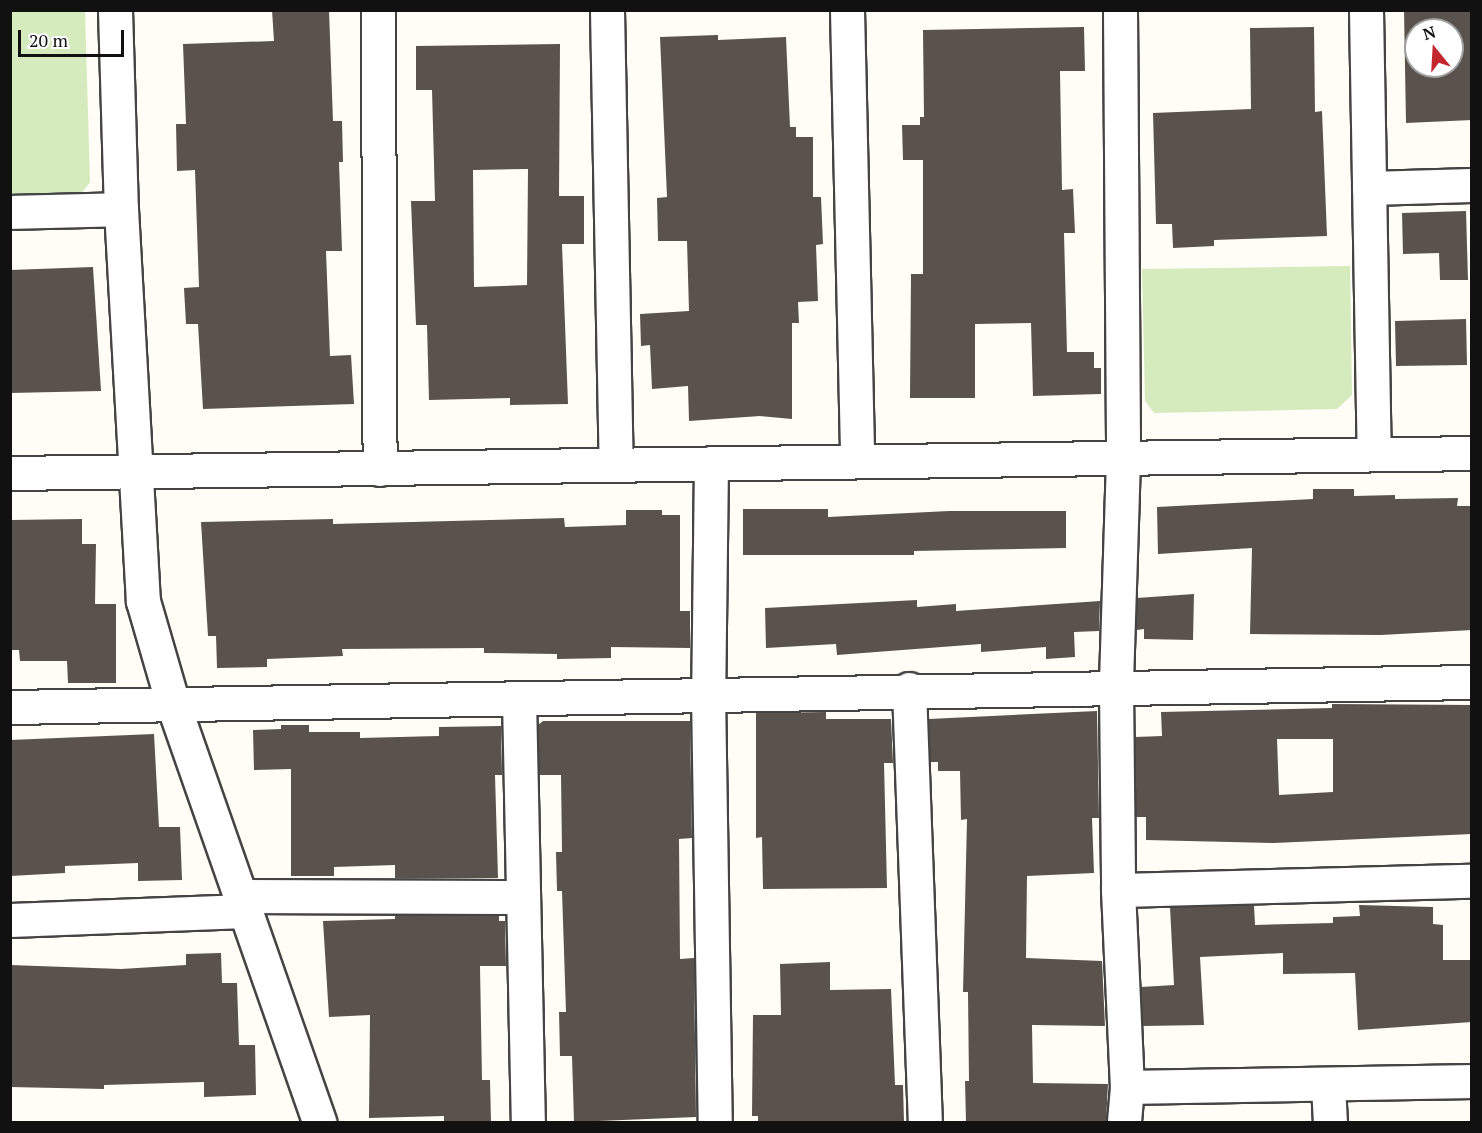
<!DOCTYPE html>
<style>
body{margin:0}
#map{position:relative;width:1482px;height:1133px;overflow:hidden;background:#fffdf5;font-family:"PT Serif",serif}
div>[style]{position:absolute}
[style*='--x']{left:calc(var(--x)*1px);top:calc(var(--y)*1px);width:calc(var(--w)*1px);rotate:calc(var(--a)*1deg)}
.green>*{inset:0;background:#d5ebbd}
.building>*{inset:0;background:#5a524d}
.roads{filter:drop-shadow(2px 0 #444) drop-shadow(-2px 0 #444) drop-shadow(0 2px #444) drop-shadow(0 -2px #444)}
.minor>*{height:33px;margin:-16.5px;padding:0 16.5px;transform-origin:16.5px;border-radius:16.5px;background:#fff}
span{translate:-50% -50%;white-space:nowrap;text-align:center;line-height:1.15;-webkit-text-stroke:6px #fff;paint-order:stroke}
.frame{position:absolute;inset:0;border:12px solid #111;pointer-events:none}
.north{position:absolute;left:1404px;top:18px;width:60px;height:60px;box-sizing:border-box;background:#fff;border:2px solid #a0a0a0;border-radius:50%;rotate:342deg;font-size:16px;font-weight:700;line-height:24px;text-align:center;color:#111}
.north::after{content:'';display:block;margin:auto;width:21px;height:27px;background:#c4262e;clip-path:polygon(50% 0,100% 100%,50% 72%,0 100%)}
.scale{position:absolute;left:18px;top:30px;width:106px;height:27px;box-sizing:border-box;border:3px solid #111;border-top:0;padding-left:8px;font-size:18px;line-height:21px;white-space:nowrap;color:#111;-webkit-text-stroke:4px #fff;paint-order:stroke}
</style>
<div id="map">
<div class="green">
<div style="clip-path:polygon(10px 11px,85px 11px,90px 182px,81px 194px,11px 196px)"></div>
<div style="clip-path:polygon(1350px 266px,1352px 395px,1337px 409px,1154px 413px,1145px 401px,1142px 269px)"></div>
</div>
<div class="building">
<div style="clip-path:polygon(272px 10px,329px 10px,333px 121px,342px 121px,343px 162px,339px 162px,342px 251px,326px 251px,330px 356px,351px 355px,354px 404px,203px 409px,198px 324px,186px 324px,184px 288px,199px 287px,195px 170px,177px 171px,176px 124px,186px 124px,183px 44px,274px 41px)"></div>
<div style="clip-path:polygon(evenodd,1404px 10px,1470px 10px,1472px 120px,1406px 123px,1404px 10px,1416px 30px,1452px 30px,1452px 66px,1416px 66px,1416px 30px)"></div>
<div style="clip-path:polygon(1084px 27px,1085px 71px,1060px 71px,1062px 190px,1073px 189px,1075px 233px,1064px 233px,1067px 352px,1094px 352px,1094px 368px,1101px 368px,1101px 394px,1033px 396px,1031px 323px,975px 324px,975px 398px,910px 398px,911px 274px,923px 274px,923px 160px,903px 160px,902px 125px,920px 125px,920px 117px,924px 117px,923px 30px)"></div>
<div style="clip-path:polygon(1314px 27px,1315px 112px,1322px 111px,1327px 236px,1214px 240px,1214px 246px,1173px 248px,1172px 224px,1156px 224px,1153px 113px,1251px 109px,1250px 28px)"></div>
<div style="clip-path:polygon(718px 35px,718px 40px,786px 37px,790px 127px,796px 127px,796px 137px,813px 137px,813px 197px,821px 197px,823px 244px,816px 245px,818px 301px,798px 302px,799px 323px,792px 323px,792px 419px,760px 416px,689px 421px,688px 386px,652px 389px,650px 345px,641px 346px,640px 314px,689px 311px,687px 241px,658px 241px,657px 198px,667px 197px,660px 37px)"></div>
<div style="clip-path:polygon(evenodd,560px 44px,559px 196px,584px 196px,584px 244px,562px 244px,568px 404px,510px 405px,510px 398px,429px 400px,427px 325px,416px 325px,411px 201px,435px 201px,432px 90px,416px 90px,416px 46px,560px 44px,528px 169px,527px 285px,474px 287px,473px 170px,528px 169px)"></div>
<div style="clip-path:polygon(1466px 211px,1468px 280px,1440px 280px,1439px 253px,1403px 254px,1402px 213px)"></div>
<div style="clip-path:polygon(93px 267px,101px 391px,10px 393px,10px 270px)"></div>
<div style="clip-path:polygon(1466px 319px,1467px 365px,1396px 366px,1395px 321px)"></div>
<div style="clip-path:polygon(1313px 489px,1354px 489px,1354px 496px,1395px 495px,1395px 499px,1458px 498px,1457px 506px,1472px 506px,1472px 630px,1381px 635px,1250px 634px,1252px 548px,1158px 554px,1157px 507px,1313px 499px)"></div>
<div style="clip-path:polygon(743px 509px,828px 509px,828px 517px,949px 511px,1066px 511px,1066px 548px,914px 551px,914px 555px,743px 555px)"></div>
<div style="clip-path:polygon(626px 510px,662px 510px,662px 515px,680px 515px,680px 611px,690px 611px,690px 648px,611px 647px,611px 658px,557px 659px,557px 654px,484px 653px,484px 648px,342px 649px,343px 656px,267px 659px,267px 667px,217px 668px,216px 636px,208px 636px,201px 522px,333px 519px,333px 524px,564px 518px,565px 527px,626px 525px)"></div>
<div style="clip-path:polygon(82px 519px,82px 544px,96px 544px,95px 604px,116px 604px,116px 683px,68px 683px,67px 661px,20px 661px,19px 650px,10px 650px,10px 520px)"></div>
<div style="clip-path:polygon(1194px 594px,1193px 640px,1144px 639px,1144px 629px,1137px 630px,1137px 598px)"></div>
<div style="clip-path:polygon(917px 600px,917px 607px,956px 604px,956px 611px,1100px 601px,1099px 631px,1074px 632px,1075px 657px,1046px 659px,1046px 647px,981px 652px,981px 644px,837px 655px,836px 644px,766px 648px,765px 608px)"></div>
<div style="clip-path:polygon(evenodd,1332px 704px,1472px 705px,1472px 834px,1274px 843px,1146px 840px,1146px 817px,1136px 817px,1135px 737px,1162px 736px,1161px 712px,1332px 708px,1332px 704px,1277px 739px,1333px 739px,1333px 792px,1279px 795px,1277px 739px)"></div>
<div style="clip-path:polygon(1097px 711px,1099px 818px,1092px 818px,1094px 873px,1027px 876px,1026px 958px,1102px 961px,1105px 1026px,1032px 1025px,1033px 1083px,1108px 1084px,1106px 1122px,966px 1122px,965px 1081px,969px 1081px,968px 992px,963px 992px,967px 819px,961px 820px,960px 771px,938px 771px,938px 762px,930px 762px,929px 719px)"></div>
<div style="clip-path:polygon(826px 712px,826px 719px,891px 719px,893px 763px,884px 763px,887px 888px,763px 889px,762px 837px,756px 838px,756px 713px)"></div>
<div style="clip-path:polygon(543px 721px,690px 721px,692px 838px,679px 839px,680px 959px,694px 958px,696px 1117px,574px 1122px,572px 1056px,560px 1056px,559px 1012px,566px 1012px,562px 891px,557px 891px,556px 852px,562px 852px,561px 775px,539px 775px,538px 725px)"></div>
<div style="clip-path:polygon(281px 725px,309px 725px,309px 732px,360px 732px,360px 738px,439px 736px,439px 727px,501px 726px,502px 775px,495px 775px,498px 878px,395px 878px,395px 865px,334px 867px,334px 876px,291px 876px,291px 769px,254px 770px,253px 730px,281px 729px)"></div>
<div style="clip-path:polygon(154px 734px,159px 827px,180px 827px,182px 880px,138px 881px,138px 863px,65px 866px,65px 873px,10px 876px,10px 740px)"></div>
<div style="clip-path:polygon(1254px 905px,1255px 925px,1333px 923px,1333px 917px,1360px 916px,1359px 905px,1433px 907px,1433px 924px,1443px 925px,1443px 960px,1472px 960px,1472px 1022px,1358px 1030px,1355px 973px,1283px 974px,1283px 953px,1200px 957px,1204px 1025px,1143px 1026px,1141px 987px,1174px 985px,1170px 907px)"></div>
<div style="clip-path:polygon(395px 915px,499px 916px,499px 921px,505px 921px,506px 966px,480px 966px,482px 1080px,490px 1080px,491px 1122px,444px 1122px,444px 1116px,369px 1118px,370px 1015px,329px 1017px,323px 921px,395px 919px)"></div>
<div style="clip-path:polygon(221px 953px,222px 983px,237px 983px,239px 1045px,255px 1045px,256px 1095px,204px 1097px,204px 1082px,104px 1085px,104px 1089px,10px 1087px,10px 965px,121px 969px,186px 965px,186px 954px)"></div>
<div style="clip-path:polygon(830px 962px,830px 990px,891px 989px,895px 1085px,903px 1085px,904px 1122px,758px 1121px,758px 1116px,752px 1116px,753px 1015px,781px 1015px,780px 964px)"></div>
</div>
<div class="roads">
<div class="minor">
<div style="--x:115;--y:10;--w:199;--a:88.3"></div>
<div style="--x:121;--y:209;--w:393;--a:86.8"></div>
<div style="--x:143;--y:601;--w:107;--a:73.8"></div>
<div style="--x:173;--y:704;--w:443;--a:70.7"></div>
<div style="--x:378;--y:10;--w:459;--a:89.8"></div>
<div style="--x:607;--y:10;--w:454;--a:88.9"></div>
<div style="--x:847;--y:10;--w:450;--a:88.7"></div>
<div style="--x:1120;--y:10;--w:449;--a:89.6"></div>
<div style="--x:1123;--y:459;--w:228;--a:91.8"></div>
<div style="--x:1116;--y:687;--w:203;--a:89.4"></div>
<div style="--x:1118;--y:890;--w:197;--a:87.4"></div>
<div style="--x:1127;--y:1087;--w:35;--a:95"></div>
<div style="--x:1366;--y:10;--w:443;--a:89"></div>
<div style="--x:1369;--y:188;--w:103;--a:-1.7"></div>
<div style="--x:10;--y:212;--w:111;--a:-1.5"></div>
<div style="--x:711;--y:463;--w:230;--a:90.7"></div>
<div style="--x:708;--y:693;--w:429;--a:89.1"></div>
<div style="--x:10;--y:473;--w:1462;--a:-0.78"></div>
<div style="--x:909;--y:689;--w:433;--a:87.9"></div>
<div style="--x:519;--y:699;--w:423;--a:88.8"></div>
<div style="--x:10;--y:707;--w:1462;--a:-0.98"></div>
<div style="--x:1118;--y:890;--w:354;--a:-1.5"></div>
<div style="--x:240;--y:896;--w:282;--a:0.2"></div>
<div style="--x:10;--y:920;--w:235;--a:-2.2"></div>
<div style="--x:1328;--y:1085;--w:37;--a:87"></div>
<div style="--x:1127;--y:1087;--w:345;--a:-1"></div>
</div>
</div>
<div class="frame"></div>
<div class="north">N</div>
<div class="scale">20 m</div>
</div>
